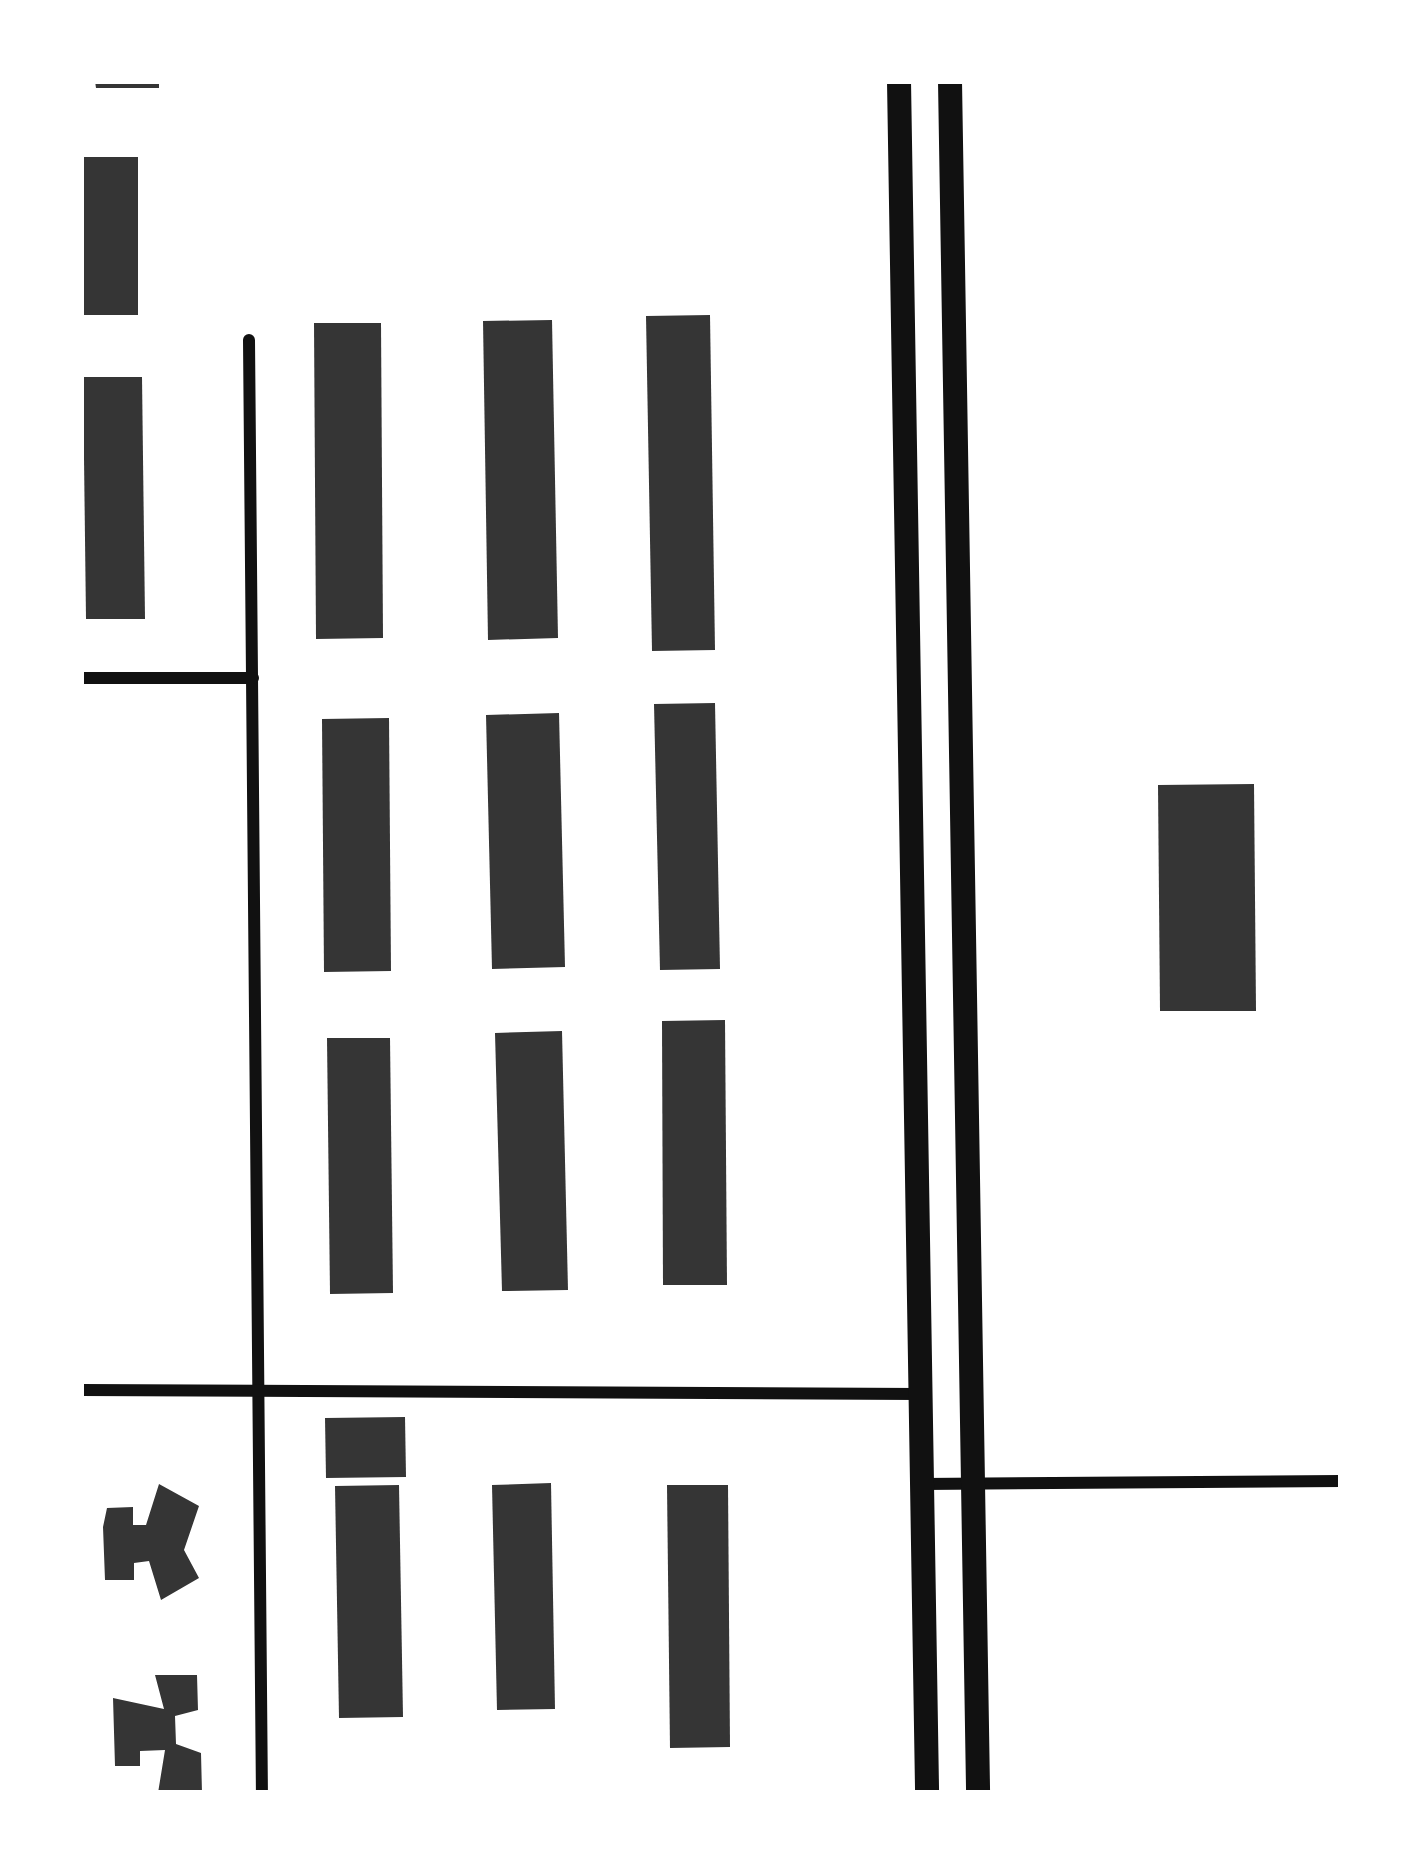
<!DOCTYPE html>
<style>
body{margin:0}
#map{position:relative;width:1422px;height:1874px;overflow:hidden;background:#fff;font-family:Roboto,sans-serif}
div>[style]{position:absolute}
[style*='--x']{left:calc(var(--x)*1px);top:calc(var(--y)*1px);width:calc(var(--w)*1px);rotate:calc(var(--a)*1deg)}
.building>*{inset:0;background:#353535}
.minor>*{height:12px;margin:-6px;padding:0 6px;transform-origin:6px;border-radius:6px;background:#111}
.secondary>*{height:24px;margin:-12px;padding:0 12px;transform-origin:12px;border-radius:12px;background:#111}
span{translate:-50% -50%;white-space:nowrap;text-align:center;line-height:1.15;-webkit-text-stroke:12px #fff;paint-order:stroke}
.frame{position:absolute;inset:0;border:84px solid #fff;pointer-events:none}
</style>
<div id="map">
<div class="building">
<div style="clip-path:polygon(95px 81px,159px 81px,159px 88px,96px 88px)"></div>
<div style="clip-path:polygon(82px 157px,138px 157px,138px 315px,82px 315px)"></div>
<div style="clip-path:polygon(710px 315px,715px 650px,652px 651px,646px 316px)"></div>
<div style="clip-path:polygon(552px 320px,558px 638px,488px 640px,483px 321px)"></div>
<div style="clip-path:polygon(314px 323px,381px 323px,383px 638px,316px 639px)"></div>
<div style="clip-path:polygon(83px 377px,142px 377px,145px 619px,86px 619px)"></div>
<div style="clip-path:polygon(715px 703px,720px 969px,660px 970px,654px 704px)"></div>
<div style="clip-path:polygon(559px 713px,565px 967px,492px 969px,486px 715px)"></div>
<div style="clip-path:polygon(389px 718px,391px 971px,324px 972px,322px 719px)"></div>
<div style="clip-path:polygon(1254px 784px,1256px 1011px,1160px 1011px,1158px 785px)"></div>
<div style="clip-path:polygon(725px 1020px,727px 1285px,663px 1285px,662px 1021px)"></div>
<div style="clip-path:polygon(562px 1031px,568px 1290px,502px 1291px,495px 1033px)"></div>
<div style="clip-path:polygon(327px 1038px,390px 1038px,393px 1293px,330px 1294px)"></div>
<div style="clip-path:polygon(405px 1417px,406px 1477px,326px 1478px,325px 1418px)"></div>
<div style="clip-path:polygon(551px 1483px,555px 1709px,497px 1710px,492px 1485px)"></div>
<div style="clip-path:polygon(159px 1484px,199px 1506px,184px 1550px,199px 1578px,161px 1600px,149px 1561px,134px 1563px,134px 1580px,105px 1580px,103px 1527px,107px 1508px,133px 1507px,133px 1525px,146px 1525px)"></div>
<div style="clip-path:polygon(399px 1485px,403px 1717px,339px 1718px,335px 1486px)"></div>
<div style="clip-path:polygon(667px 1485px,728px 1485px,730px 1747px,670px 1748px)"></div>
<div style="clip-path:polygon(155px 1675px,197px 1675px,198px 1710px,175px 1716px,176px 1744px,201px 1753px,202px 1793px,158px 1793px,165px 1750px,140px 1751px,140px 1766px,115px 1766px,113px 1698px,164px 1709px)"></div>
</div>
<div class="minor">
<div style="--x:249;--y:340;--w:1453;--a:89.49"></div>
<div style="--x:81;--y:678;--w:172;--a:0"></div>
<div style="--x:81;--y:1390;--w:839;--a:0.27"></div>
<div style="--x:922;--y:1484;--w:419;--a:-0.4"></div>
</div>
<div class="secondary">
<div style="--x:899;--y:81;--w:1712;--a:89.06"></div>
<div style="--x:950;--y:81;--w:1712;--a:89.06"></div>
</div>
<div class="frame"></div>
</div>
